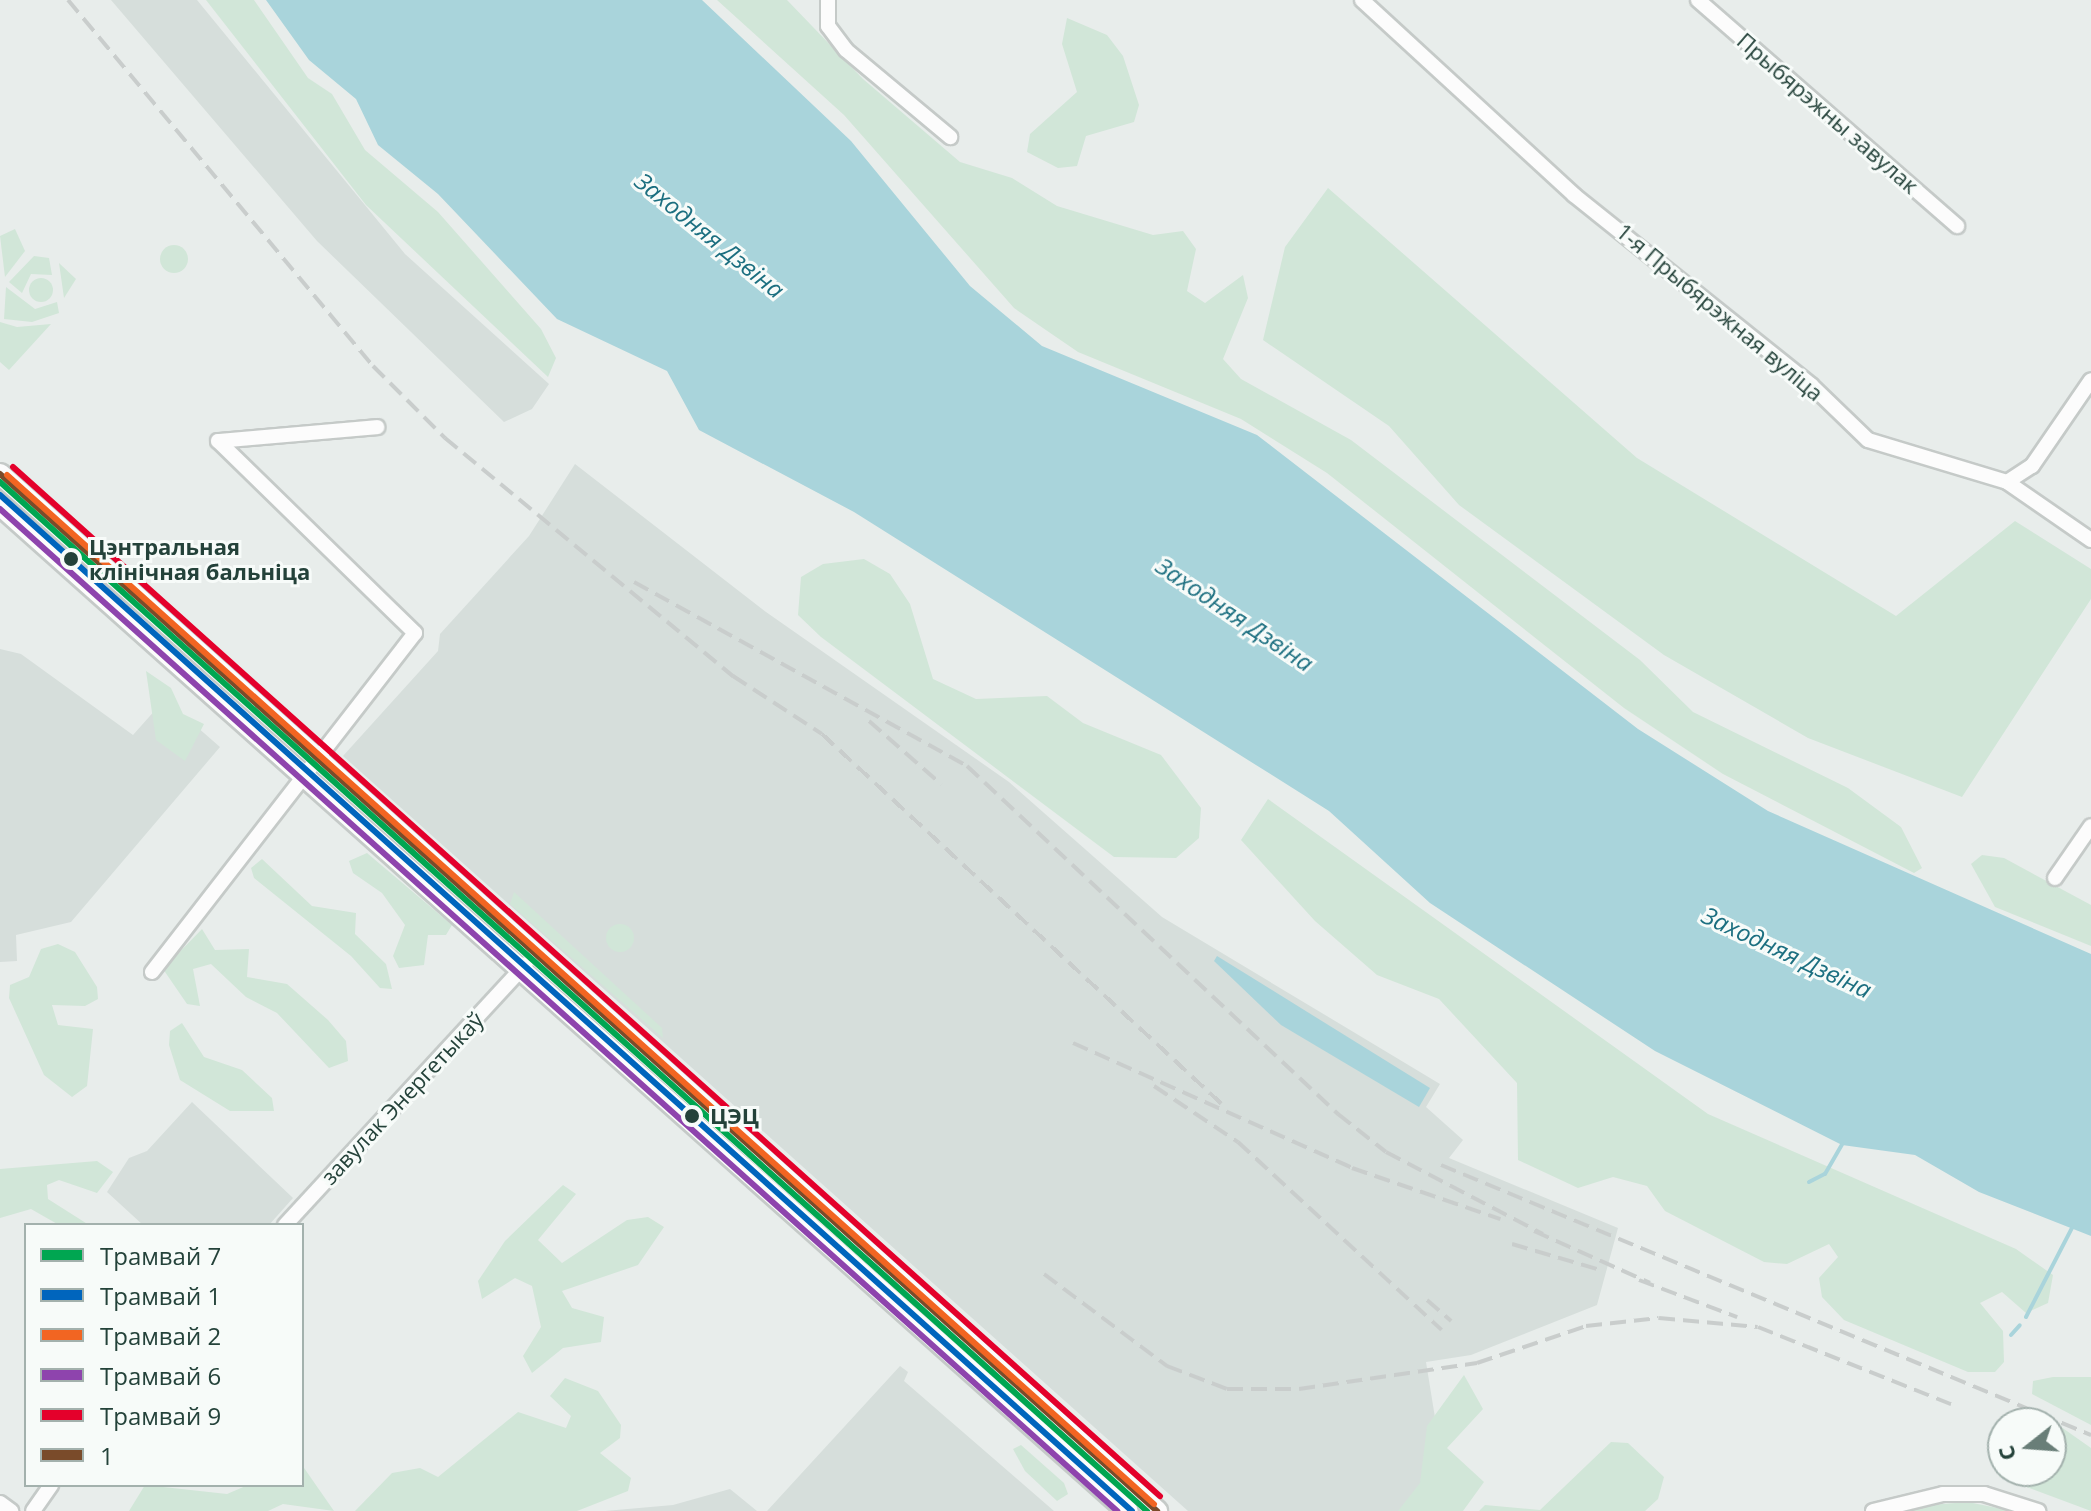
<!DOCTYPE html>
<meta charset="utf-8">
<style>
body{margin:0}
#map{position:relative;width:2091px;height:1511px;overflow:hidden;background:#e8edeb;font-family:"Open Sans",sans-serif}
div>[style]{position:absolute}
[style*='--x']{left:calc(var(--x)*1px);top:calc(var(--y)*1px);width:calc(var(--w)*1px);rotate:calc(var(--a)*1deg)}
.built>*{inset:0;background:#d6dedb}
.green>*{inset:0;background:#d1e6d8}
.round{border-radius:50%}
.water>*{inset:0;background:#a9d4db}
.stream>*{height:4px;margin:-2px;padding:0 2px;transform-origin:2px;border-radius:2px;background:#a9d4db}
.roads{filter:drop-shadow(2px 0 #c5cac8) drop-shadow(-2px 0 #c5cac8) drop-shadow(0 2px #c5cac8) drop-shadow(0 -2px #c5cac8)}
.minor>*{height:14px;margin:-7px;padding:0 7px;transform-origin:7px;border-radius:7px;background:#fcfcfc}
.secondary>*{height:20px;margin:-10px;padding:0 10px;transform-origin:10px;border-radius:10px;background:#fcfcfc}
.rail>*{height:4px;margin-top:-2px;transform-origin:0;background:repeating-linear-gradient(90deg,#c9cdcc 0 16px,transparent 0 24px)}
.bus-1>*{height:6px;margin:-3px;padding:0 3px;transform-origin:3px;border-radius:3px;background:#7a4b2a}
.tram-1>*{height:6px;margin:-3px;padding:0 3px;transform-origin:3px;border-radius:3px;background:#00a651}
.tram-2>*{height:6px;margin:-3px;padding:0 3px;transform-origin:3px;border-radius:3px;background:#0065bd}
.tram-3>*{height:6px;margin:-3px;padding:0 3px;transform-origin:3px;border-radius:3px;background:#f26522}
.tram-4>*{height:6px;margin:-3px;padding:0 3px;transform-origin:3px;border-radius:3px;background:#8e44ad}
.tram-5>*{height:6px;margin:-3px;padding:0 3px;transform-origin:3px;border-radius:3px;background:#e4002b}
.dots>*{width:22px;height:22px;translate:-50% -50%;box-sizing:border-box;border:4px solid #f7fbf9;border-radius:50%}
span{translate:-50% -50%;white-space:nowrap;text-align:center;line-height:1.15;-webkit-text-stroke:6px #f7fbf9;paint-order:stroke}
.street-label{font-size:22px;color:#24423a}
.stop-label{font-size:22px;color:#24423a;font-weight:700}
.left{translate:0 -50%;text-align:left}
.water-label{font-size:24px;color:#1c6f80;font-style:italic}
.legend{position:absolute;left:24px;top:1223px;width:280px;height:264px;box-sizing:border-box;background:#f7fbf9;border:2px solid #a3b1ad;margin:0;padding:10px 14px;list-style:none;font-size:24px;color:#24423a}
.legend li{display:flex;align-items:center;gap:16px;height:40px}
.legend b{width:40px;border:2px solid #a3b1ad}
.north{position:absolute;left:1987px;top:1407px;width:80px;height:80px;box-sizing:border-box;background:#f7fbf9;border:2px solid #a3b1ad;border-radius:50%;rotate:253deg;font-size:22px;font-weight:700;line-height:32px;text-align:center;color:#24423a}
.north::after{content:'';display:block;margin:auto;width:28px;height:36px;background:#697e78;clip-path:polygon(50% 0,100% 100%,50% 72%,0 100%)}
</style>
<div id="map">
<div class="built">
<div style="clip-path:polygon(111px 0,197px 0,405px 254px,549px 384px,532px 409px,504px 422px,317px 241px)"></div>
<div style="clip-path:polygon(575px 464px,766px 612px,1009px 782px,1162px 917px,1440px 1084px,1426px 1107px,1463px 1140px,1449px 1158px,1618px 1228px,1597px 1305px,1471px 1355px,1426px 1362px,1443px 1467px,1400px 1511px,1188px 1511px,343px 756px,438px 651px,440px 634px,529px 536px)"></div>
<div style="clip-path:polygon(0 649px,21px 654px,133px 735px,165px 699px,220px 747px,71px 922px,16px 935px,17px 961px,0 962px)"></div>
<div style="clip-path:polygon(192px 1102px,293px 1198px,269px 1225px,143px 1225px,107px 1192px,129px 1158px,147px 1151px)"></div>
<div style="clip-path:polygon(900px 1366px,908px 1372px,904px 1381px,1054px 1511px,767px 1511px)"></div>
<div style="clip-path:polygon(730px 1489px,757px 1511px,605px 1511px,673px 1505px)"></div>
</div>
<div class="green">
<div style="clip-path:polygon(206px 0,254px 0,308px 78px,332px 94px,365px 150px,438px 212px,541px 329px,556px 358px,548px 377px,366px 205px)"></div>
<div style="clip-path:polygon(717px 0,787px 0,863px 79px,960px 162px,1012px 178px,1057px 206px,1153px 235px,1183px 231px,1196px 249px,1187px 291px,1205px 303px,1243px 275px,1248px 298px,1223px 359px,1241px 379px,1351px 440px,1640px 660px,1693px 712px,1848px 788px,1901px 827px,1922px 868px,1914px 873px,1723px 774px,1624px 708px,1327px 473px,1241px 419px,1078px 352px,1014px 308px,844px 115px)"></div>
<div style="clip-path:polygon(1067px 18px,1107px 35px,1123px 56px,1139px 105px,1134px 122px,1086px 136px,1077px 166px,1058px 168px,1027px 152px,1030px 134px,1077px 92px,1062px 44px)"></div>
<div style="clip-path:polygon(1328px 188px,1637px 458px,1896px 616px,2015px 521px,2091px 569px,2091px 599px,1962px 797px,1808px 738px,1664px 655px,1459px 505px,1389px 426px,1263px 340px,1285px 247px)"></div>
<div style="clip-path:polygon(15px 229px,25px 251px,5px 277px,0 236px)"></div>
<div class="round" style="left:160px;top:245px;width:28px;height:28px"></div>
<div style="clip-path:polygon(34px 256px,49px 258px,52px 275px,31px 274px,22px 293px,9px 282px)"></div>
<div style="clip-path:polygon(59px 263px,76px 279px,64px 298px)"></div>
<div class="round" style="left:29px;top:278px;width:24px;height:24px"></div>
<div style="clip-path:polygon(6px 287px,35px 309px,57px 302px,59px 313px,32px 322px,4px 319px)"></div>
<div style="clip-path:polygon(0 322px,17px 327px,51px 324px,9px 370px,0 362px)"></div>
<div style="clip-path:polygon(864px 559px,890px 574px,910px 604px,933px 679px,976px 699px,1047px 696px,1083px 723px,1161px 755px,1201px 808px,1199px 838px,1176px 858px,1114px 857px,821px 637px,798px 615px,801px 577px,823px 564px)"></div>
<div style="clip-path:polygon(146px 671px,171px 688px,183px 714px,204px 724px,185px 761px,156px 740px)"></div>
<div style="clip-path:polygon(1268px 799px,1708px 1114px,2016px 1249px,2053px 1275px,2048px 1303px,2026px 1313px,2002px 1292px,1980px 1303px,2003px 1331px,2004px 1362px,1995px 1372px,1968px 1372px,1844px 1320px,1822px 1297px,1819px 1278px,1838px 1257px,1829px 1244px,1787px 1264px,1764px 1262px,1665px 1211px,1647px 1186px,1613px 1177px,1578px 1188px,1518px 1160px,1517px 1083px,1439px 999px,1377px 975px,1315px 921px,1241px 840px)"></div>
<div style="clip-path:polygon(367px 853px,452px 925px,446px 935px,428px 935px,424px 965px,399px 968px,393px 956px,405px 925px,382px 893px,353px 873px,349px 861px)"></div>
<div style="clip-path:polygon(1982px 855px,2004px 858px,2091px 905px,2091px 946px,1995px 907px,1971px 864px)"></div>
<div style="clip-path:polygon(262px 859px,312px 906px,356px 913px,355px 934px,386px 964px,392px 989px,380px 988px,351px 956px,254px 878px,251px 868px)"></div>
<div style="clip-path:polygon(514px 892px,662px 1028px,663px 1038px,510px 904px)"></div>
<div class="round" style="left:606px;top:924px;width:28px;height:28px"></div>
<div style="clip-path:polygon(202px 929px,215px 950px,249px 949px,247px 977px,287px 984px,328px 1020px,346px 1041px,348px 1061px,329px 1068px,277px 1013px,246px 997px,211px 964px,193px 969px,200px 1006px,187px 1004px,163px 969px)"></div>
<div style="clip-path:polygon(58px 944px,75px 952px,97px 987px,98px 999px,85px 1006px,52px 1005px,58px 1025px,93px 1029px,87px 1086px,72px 1097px,44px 1075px,9px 998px,10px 985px,29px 977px,41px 949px)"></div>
<div style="clip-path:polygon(182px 1023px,204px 1057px,242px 1070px,272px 1098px,274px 1111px,230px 1111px,180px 1080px,169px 1045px,170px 1031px)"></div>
<div style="clip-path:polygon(97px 1161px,113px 1172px,97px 1193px,59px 1180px,47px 1185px,48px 1199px,89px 1225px,59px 1225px,31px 1209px,0 1218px,0 1169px)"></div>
<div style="clip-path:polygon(563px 1185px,576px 1194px,538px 1240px,562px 1263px,627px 1220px,648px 1217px,664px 1227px,638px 1265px,562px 1291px,572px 1308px,604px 1317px,601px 1342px,563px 1348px,532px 1373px,523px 1356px,541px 1327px,532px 1286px,515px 1278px,482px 1299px,478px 1281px,505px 1241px)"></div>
<div style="clip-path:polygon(1464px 1375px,1483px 1409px,1447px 1448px,1484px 1482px,1463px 1511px,1398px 1511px,1420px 1483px,1427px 1426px)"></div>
<div style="clip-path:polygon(2053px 1377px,2091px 1377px,2091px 1425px,2032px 1394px,2033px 1381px)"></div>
<div style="clip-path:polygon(565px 1378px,598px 1391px,621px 1425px,620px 1438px,600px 1453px,631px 1478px,628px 1491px,577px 1511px,355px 1511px,392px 1473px,420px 1468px,438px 1477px,518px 1412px,566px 1428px,571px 1416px,550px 1396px)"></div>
<div style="clip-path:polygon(2034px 1418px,2054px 1422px,2091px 1448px,2091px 1511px,2000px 1477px,1990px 1462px,2003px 1434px,2003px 1471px,2051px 1471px,2051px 1423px,2024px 1423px)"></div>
<div style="clip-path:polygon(1611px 1442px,1628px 1443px,1664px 1477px,1658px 1499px,1645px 1511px,1479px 1511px,1485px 1505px,1540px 1510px)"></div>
<div style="clip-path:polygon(1021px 1445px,1064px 1483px,1068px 1494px,1057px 1501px,1025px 1471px,1013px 1449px)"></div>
<div style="clip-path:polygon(302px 1465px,334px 1511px,283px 1504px,268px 1511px,129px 1511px,145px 1485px,227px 1494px,248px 1485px,302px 1485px)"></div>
<div style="clip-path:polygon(1968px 1502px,2012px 1511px,1900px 1511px,1929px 1505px)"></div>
</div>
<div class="water">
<div style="clip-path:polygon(266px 0,702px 0,851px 141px,970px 286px,1042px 346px,1257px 435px,1638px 729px,1768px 811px,2091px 954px,2091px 1236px,1979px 1192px,1915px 1155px,1842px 1145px,1655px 1051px,1430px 903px,1329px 811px,854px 512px,699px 430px,667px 371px,557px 319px,438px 194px,378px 145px,356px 99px,309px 60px)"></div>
<div style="clip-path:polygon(1217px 956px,1430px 1088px,1419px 1107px,1281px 1025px,1214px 961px)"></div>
</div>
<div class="stream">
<div style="--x:1809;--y:1182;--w:18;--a:-27"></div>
<div style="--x:1825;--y:1174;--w:34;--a:-60"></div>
<div style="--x:2026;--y:1317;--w:100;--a:-62.7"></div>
<div style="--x:2011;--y:1335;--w:13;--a:-48"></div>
</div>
<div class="roads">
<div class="minor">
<div style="--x:828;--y:0;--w:26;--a:90"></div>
<div style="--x:828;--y:26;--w:30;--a:53"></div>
<div style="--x:846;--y:50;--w:136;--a:39.9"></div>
<div style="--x:1362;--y:0;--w:288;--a:42.6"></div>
<div style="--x:1574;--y:195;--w:304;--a:38.7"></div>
<div style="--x:1811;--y:385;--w:79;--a:44"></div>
<div style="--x:1868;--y:440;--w:145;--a:16.8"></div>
<div style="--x:2007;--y:482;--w:102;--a:34.6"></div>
<div style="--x:1698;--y:0;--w:344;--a:41.1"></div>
<div style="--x:218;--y:441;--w:160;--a:-5"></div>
<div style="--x:2007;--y:482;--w:30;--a:-33"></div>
<div style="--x:2032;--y:466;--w:104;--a:-55.5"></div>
<div style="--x:2055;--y:878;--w:63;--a:-55.3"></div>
<div style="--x:152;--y:972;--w:429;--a:-52.2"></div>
<div style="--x:415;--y:633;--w:275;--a:-135.7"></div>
<div style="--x:285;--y:1225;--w:355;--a:-47.3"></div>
<div style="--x:0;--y:1503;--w:14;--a:36"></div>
<div style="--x:33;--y:1511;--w:32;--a:-55"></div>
<div style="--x:1873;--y:1511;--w:72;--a:-13.7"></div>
<div style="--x:1943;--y:1494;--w:41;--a:0"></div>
<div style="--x:1984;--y:1494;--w:57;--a:17.5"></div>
</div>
<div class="secondary">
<div style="--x:0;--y:474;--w:1554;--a:41.87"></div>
<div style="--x:0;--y:505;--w:1511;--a:41.73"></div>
</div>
</div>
<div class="rail">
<div style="--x:68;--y:0;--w:476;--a:50.2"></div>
<div style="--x:373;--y:366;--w:102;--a:45"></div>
<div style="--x:445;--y:438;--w:374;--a:39.6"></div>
<div style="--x:733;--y:676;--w:106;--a:33.1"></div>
<div style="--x:822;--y:734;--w:551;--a:42.79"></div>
<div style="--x:634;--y:582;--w:380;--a:28.9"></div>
<div style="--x:967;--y:766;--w:509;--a:43.17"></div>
<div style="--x:1338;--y:1114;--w:61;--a:38.4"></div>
<div style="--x:1386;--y:1152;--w:177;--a:27.6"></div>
<div style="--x:869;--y:721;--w:96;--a:41.2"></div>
<div style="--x:1073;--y:1043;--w:306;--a:24.1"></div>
<div style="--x:1352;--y:1168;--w:157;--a:19"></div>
<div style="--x:1154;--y:1086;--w:101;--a:33.7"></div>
<div style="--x:1238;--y:1142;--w:277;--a:42.7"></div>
<div style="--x:1441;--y:1165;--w:704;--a:22.56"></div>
<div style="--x:1534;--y:1231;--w:127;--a:24.1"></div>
<div style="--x:1512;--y:1244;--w:89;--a:16.4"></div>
<div style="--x:1044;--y:1274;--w:154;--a:36.8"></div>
<div style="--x:1167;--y:1366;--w:64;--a:21"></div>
<div style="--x:1227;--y:1389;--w:72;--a:0"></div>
<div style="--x:1299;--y:1389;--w:180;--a:-8.3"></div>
<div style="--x:1477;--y:1363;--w:115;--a:-18.7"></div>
<div style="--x:1586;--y:1326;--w:73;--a:-6.3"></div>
<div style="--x:1659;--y:1318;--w:99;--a:5.2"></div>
<div style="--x:1758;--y:1327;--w:208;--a:21.8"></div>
<div style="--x:1639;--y:1280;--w:105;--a:20.7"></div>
<div style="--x:1427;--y:1300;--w:32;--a:41"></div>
</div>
<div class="bus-1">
<div style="--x:0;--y:474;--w:1554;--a:41.87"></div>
</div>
<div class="tram-1">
<div style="--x:0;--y:482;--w:1541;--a:41.9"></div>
</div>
<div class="tram-2">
<div style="--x:0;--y:495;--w:1521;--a:41.91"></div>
</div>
<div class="tram-3">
<div style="--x:7;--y:475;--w:1541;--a:41.9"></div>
</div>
<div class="tram-4">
<div style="--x:0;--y:509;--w:1501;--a:41.89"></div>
</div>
<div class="tram-5">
<div style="--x:13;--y:467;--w:1541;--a:41.9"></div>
</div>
<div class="dots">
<div style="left:71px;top:559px;background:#24423a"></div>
<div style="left:692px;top:1116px;background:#24423a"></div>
</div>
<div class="street-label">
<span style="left:1828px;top:113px;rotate:41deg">Прыбярэжны завулак</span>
<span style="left:1720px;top:312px;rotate:40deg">1-я Прыбярэжная вуліца</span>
<span style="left:402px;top:1098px;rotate:-47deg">завулак Энергетыкаў</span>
</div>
<div class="stop-label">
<span class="left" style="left:89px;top:559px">Цэнтральная<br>клінічная бальніца</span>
<span class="left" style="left:710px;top:1116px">ЦЭЦ</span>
</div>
<div class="water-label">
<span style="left:710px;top:235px;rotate:39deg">Заходняя Дзвіна</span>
<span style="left:1235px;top:614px;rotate:34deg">Заходняя Дзвіна</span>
<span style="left:1787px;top:952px;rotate:25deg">Заходняя Дзвіна</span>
</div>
<ul class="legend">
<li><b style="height:10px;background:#00a651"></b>Трамвай 7</li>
<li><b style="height:10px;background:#0065bd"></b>Трамвай 1</li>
<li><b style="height:10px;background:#f26522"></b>Трамвай 2</li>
<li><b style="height:10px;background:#8e44ad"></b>Трамвай 6</li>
<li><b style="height:10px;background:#e4002b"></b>Трамвай 9</li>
<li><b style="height:10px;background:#7a4b2a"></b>1</li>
</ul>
<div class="north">С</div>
</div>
